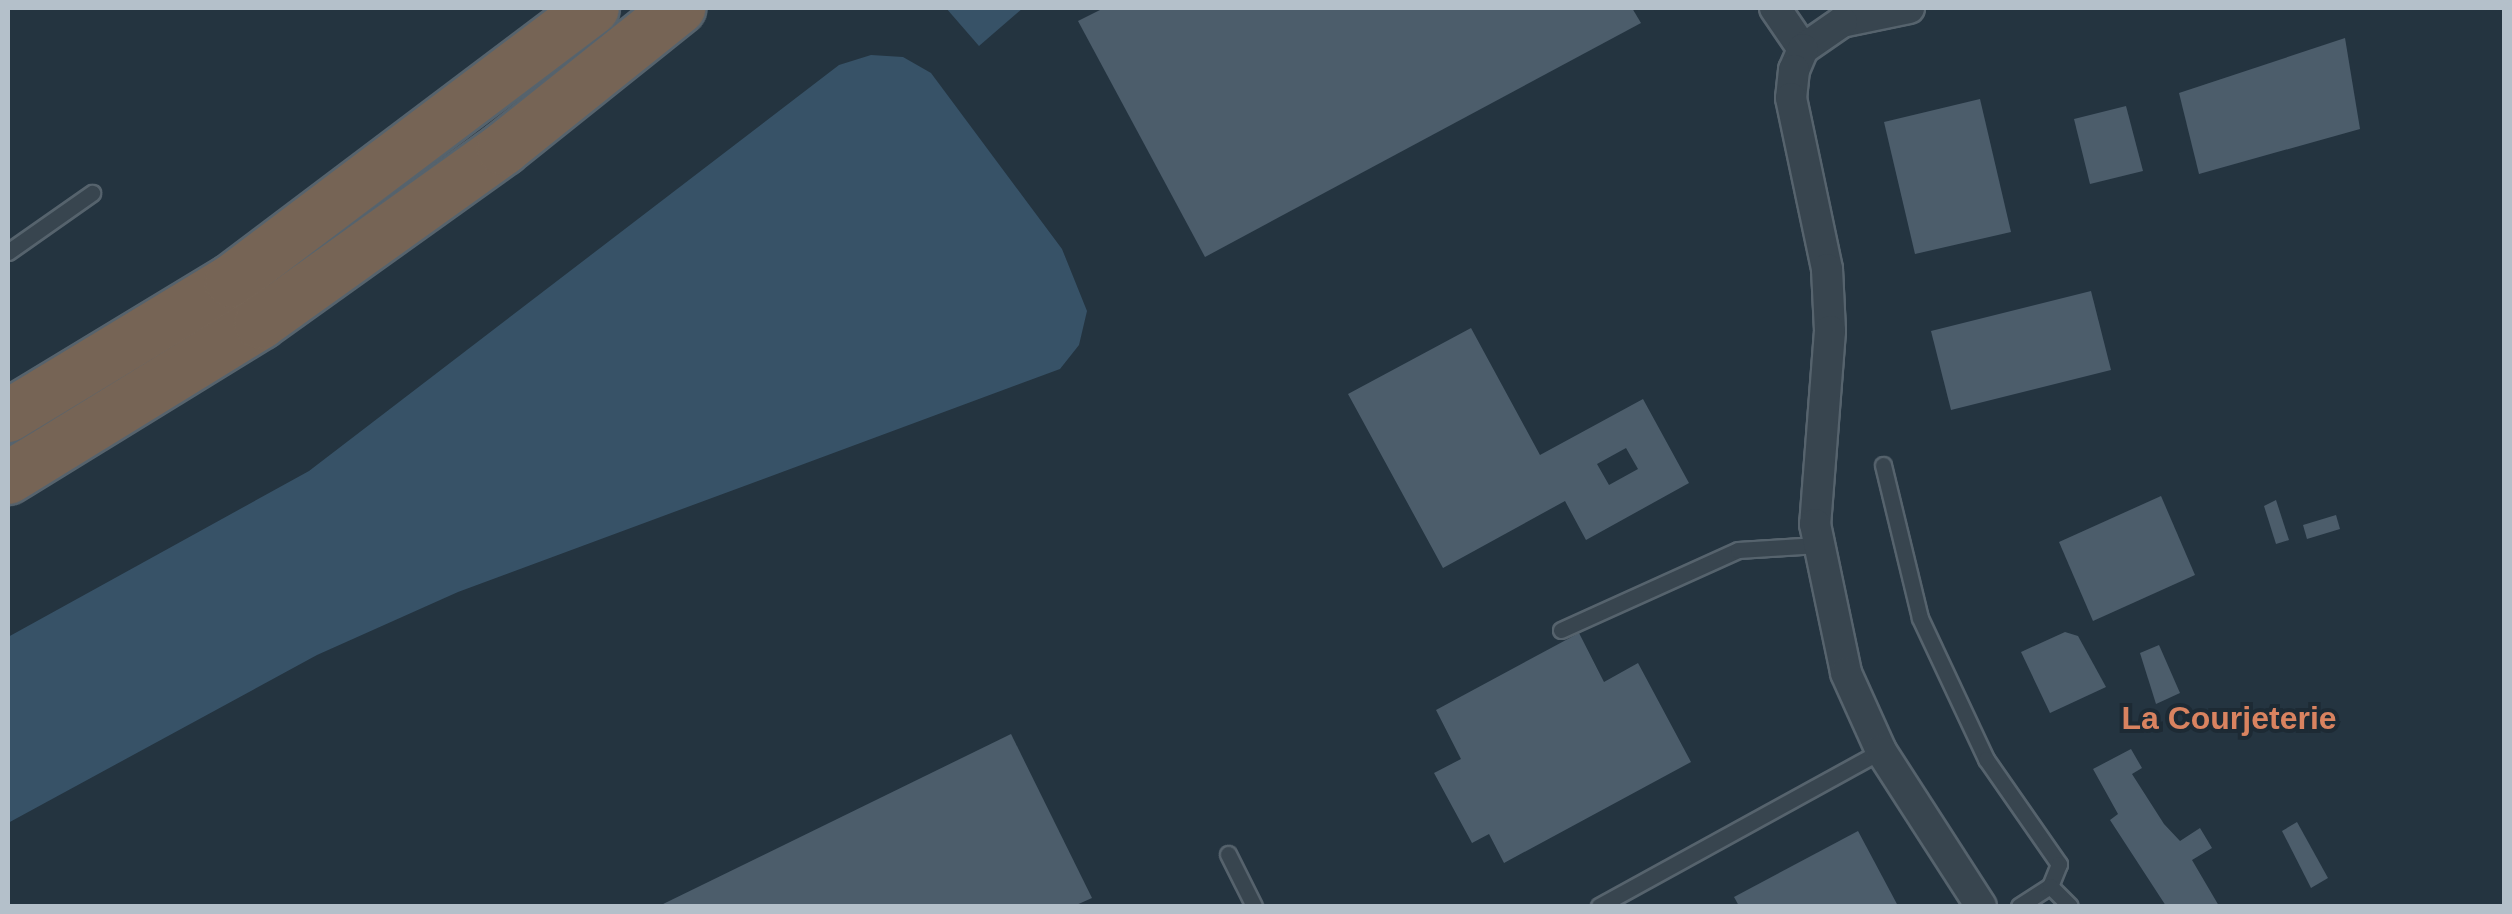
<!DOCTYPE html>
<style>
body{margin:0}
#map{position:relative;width:2512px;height:914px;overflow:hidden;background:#243440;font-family:Helvetica,sans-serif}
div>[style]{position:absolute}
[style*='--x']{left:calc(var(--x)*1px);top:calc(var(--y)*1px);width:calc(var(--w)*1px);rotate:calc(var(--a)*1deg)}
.water>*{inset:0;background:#375267}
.building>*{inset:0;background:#4c5d6b}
.roads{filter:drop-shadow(2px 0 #56636d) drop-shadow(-2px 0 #56636d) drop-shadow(0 2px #56636d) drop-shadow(0 -2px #56636d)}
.service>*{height:15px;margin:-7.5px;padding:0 7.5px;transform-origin:7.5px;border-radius:7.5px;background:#38454f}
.minor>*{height:30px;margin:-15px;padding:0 15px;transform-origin:15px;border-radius:15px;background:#38454f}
.motorway>*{height:52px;margin:-26px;padding:0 26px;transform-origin:26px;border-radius:26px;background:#766455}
span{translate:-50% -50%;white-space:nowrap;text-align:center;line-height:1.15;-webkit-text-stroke:8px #1d2a34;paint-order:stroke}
.quarter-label{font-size:32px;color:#d98360;font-weight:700}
.frame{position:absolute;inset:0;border:10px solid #b4c0ca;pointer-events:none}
</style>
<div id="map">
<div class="water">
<div style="clip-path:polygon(946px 8px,1023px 8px,979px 46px)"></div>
<div style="clip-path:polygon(871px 55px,903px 57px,931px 73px,1062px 249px,1087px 311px,1079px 345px,1060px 369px,458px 592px,317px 655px,8px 823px,8px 637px,309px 471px,839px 65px)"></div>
</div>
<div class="building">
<div style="clip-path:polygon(1104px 8px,1632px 8px,1641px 23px,1205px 257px,1078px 21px)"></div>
<div style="clip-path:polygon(2345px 38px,2360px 129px,2199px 174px,2179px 93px)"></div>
<div style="clip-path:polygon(1980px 99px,2011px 232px,1915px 254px,1884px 122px)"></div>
<div style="clip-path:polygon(2126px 106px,2143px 171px,2090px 184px,2074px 119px)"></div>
<div style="clip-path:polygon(2091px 291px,2111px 370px,1951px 410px,1931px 331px)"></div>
<div style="clip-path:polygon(evenodd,1471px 328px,1540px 455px,1643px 399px,1689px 483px,1586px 540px,1565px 501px,1443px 568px,1348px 394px,1471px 328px,1626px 448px,1638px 469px,1609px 485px,1597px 464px,1626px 448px)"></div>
<div style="clip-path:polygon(2161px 496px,2195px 575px,2093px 621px,2059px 542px)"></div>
<div style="clip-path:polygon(2276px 500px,2289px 540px,2276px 544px,2264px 506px)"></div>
<div style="clip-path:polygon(2336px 515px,2340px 529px,2307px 539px,2303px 525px)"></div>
<div style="clip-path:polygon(2065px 632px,2078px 636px,2106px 687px,2050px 713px,2021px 652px)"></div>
<div style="clip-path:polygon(1579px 633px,1604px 682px,1638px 663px,1691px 762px,1504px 863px,1489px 834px,1472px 843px,1434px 773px,1461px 759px,1436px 710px)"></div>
<div style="clip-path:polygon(2159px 645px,2180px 693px,2156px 704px,2140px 653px)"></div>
<div style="clip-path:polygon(1011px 734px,1092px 898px,1074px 906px,659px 906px)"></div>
<div style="clip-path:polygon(2131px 749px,2142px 768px,2132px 774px,2164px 824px,2180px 841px,2200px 828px,2212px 848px,2192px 860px,2219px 906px,2166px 906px,2110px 820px,2118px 814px,2093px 769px)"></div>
<div style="clip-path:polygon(2297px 822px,2328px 878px,2311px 888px,2282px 831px)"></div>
<div style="clip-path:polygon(1858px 831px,1898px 906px,1739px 906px,1734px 897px)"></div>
</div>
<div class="roads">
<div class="service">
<div style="--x:8;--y:252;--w:103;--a:-35.1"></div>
<div style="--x:1883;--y:465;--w:157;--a:76.4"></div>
<div style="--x:1920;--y:618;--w:156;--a:64.9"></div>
<div style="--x:1986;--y:759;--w:128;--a:55.2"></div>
<div style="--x:2059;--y:864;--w:24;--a:112"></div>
<div style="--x:2050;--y:886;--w:37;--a:147"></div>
<div style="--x:1561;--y:630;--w:194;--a:-24.3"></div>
<div style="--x:1738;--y:550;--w:80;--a:-3.6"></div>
<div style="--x:1228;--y:854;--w:58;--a:63.4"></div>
<div style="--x:2050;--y:886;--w:28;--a:45"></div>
<div style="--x:1599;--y:906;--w:322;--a:-28.8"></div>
</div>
<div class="minor">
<div style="--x:1775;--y:8;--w:50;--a:55.7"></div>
<div style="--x:1909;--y:8;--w:68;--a:168.2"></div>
<div style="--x:1842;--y:22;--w:47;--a:145.3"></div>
<div style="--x:1803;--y:49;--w:23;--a:113"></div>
<div style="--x:1794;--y:70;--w:28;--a:96"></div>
<div style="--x:1791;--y:98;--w:175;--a:78.1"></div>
<div style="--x:1827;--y:269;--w:62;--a:87.2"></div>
<div style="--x:1830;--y:331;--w:194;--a:94.4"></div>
<div style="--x:1815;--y:524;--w:152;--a:78.2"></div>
<div style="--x:1846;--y:673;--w:85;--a:65.8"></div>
<div style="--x:1881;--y:751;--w:184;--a:57.2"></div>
</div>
<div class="motorway">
<div style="--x:8;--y:416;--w:261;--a:-31.2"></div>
<div style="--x:231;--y:281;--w:453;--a:-37"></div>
<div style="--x:8;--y:478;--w:296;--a:-31.6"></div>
<div style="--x:260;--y:323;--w:299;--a:-35.6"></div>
<div style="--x:503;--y:149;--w:226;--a:-38.7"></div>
</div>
</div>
<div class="quarter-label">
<span style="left:2229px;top:718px">La Courjeterie</span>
</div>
<div class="frame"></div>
</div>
